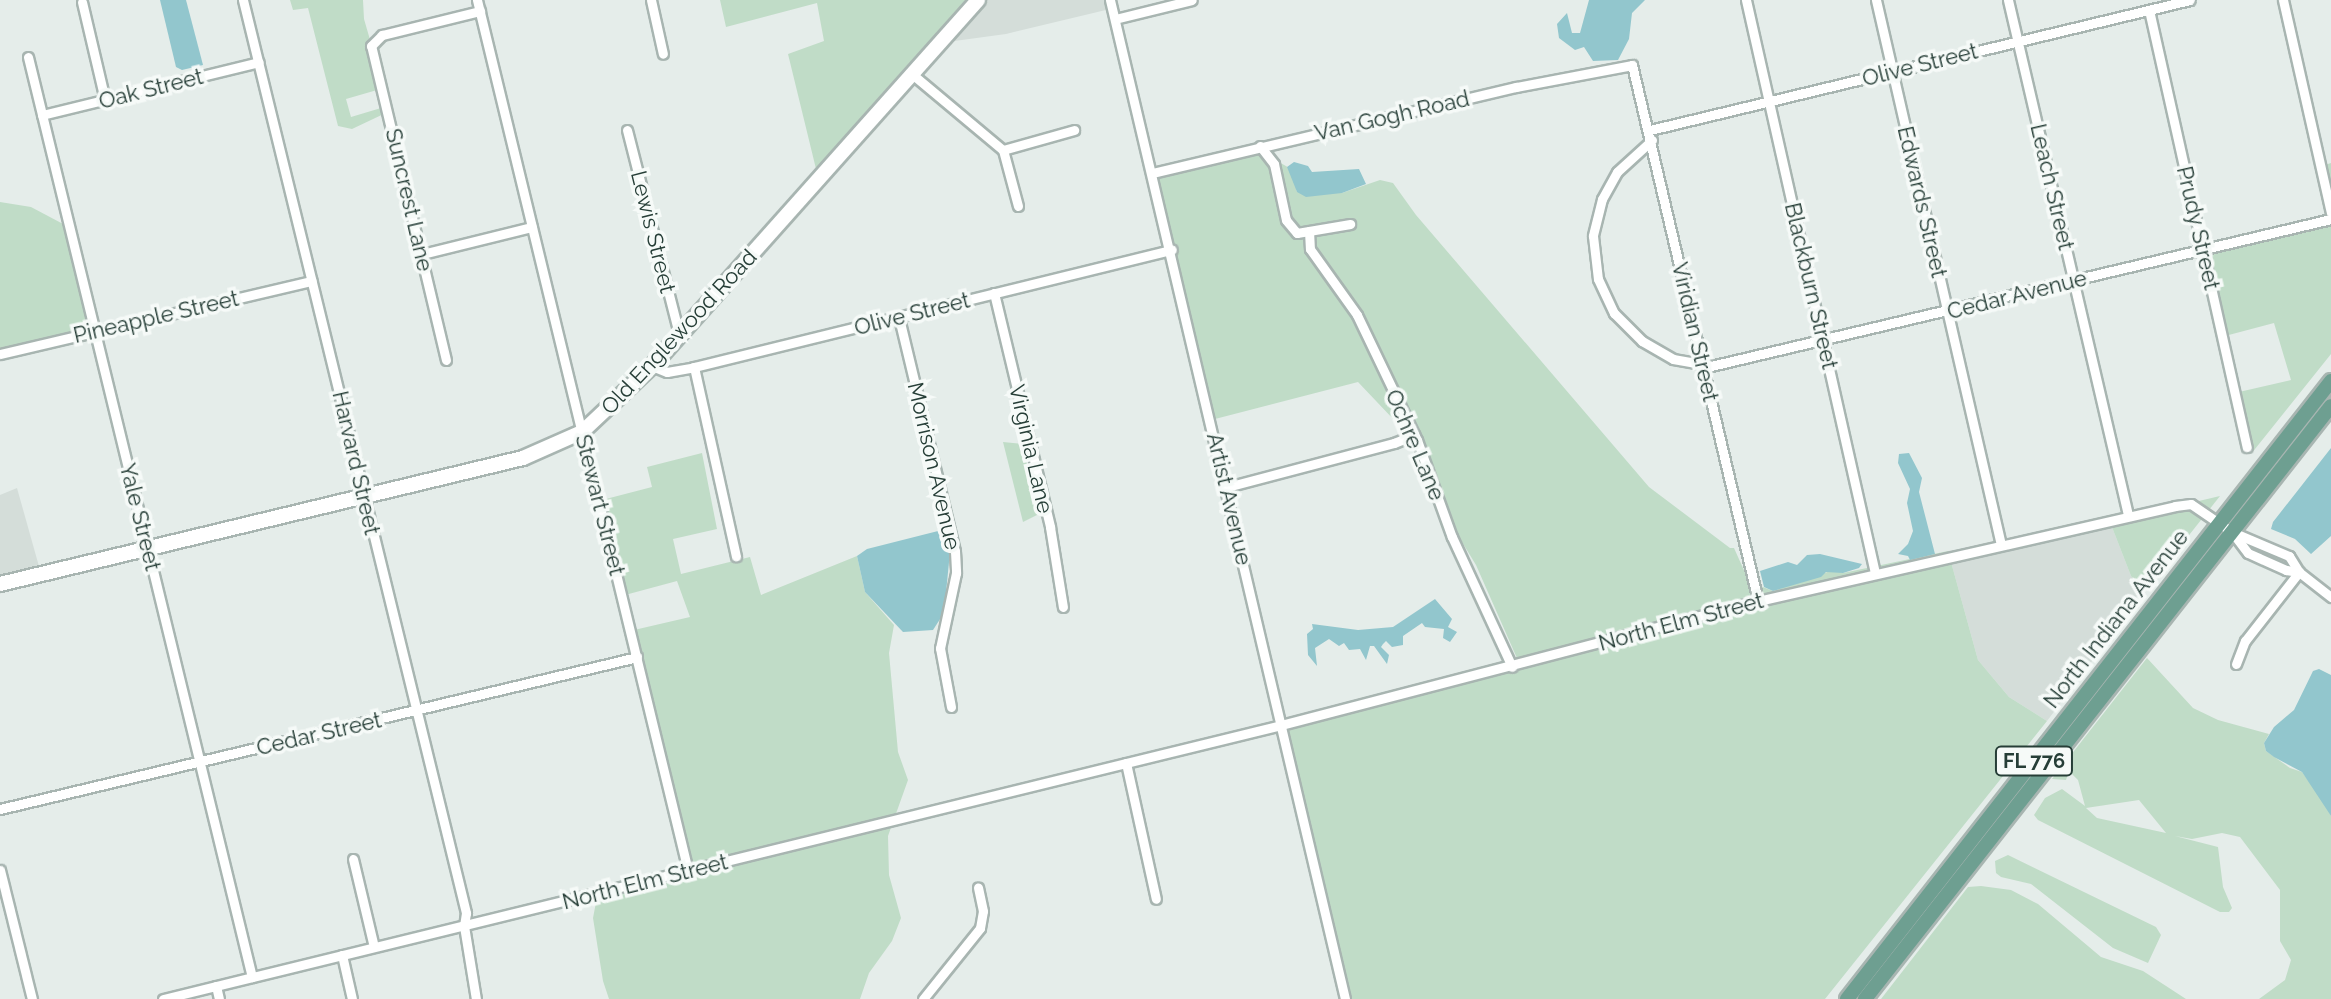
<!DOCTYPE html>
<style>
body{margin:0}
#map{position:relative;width:2331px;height:999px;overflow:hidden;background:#e5edea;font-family:Raleway,sans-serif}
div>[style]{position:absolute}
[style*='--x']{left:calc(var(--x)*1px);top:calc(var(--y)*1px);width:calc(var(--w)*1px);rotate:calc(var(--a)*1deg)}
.built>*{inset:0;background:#d4ddd9}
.green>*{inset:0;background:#c0dcc7}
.water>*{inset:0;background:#92c6cd}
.roads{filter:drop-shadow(2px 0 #a8b5b1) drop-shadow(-2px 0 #a8b5b1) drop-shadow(0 2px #a8b5b1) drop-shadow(0 -2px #a8b5b1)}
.street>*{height:9px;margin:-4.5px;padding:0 4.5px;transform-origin:4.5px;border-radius:4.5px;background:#fff}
.secondary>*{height:14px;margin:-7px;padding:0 7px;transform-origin:7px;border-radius:7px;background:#fff}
.primary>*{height:14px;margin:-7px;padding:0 7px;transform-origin:7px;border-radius:7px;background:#6e9f91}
span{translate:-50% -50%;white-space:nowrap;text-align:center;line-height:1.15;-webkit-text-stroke:7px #f6faf8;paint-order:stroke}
.shield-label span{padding:2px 6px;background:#f6faf8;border:2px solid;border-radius:6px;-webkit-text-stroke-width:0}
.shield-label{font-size:20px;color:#263e37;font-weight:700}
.street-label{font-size:22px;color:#263e37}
</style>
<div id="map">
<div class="built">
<div style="clip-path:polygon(984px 0,1108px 0,1110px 9px,1006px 34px,947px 42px)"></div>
<div style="clip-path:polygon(17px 488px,40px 570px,0 579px,0 495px)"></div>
<div style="clip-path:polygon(2110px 522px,2131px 576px,2144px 592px,2047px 721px,2009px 697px,1978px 660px,1948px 551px)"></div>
</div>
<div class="green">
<div style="clip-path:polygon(290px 0,363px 0,364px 19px,384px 88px,346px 99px,351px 117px,391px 105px,390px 111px,352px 129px,338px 126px,308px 8px,293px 10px)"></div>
<div style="clip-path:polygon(720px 0,966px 0,817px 173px,788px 54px,824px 41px,817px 3px,726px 27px)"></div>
<div style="clip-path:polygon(1262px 152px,1291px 169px,1297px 192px,1342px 193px,1380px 180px,1393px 183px,1416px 215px,1649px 487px,1730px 548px,1734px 548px,1747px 577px,1755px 584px,1773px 591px,1833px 570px,1843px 573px,1948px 551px,1978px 660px,2009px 697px,2047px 721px,1825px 999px,1352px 999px,1287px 726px,1520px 665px,1476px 565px,1431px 491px,1413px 449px,1395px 421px,1358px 382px,1215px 419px,1151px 180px)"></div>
<div style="clip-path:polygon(2331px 163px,2331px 354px,2251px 454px,2239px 392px,2291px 380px,2274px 323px,2225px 336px,2204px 255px,2276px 238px,2326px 219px,2315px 168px)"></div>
<div style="clip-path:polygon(0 202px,31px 207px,65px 225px,88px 329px,0 353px)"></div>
<div style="clip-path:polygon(1003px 442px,1022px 444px,1039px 514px,1023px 522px)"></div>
<div style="clip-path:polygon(702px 453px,717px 529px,673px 539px,681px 574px,750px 557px,761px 595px,857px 556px,865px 592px,894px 625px,889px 653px,898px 752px,908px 780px,888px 836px,889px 875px,901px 918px,892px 941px,869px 973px,860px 999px,609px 999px,603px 981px,593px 918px,597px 897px,692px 864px,634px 630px,690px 617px,677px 581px,625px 595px,602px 500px,652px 487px,647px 467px)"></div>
<div style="clip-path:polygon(2220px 496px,2144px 592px,2131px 576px,2110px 522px)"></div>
<div style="clip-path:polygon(evenodd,2147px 658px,2193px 708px,2218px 720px,2269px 734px,2264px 743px,2266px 751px,2290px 768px,2302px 772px,2326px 805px,2331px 816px,2331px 999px,2259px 999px,2285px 980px,2291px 960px,2280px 941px,2280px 890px,2240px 837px,2222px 833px,2192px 839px,2175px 836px,2218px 847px,2223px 887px,2232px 908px,2229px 912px,2220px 912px,2038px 820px,2034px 815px,2045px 798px,2062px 789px,2085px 806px,2078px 780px,2069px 771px,2066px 780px,2052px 779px,2147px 658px,2139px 800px,2166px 833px,2097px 818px,2086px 808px,2139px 800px)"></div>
<div style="clip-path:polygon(2008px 855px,2156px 927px,2161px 935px,2148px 963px,2113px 948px,2031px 884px,2001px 877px,1996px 873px,1995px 861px)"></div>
<div style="clip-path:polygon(1981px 886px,2011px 890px,2038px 904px,2101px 957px,2143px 971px,2186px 999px,1881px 999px,1968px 887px)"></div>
</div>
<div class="water">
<div style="clip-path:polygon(160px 0,186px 0,203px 65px,182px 70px,176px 67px)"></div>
<div style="clip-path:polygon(1589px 0,1645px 0,1632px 13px,1629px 39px,1618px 60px,1593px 61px,1584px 47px,1575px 50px,1559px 38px,1557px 24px,1567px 13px,1572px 33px,1580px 33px)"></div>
<div style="clip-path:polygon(1294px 162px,1308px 166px,1312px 172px,1359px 169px,1366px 184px,1342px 193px,1306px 197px,1297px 192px,1287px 167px)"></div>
<div style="clip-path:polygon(2331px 448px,2331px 536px,2311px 554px,2295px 539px,2271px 529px,2273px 522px)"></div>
<div style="clip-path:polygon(1909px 453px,1922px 478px,1919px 492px,1935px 554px,1910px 560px,1908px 556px,1898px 554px,1908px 544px,1913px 531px,1907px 503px,1910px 489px,1898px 463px,1899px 454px)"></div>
<div style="clip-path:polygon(942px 530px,950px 552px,944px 613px,933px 630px,903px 632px,865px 592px,857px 556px,867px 549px)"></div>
<div style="clip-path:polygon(1820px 554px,1862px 564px,1859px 568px,1843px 573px,1826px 572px,1821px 577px,1773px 591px,1764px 587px,1760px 571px,1788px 562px,1797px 565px,1807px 555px)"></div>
<div style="clip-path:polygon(1435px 599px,1452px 619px,1448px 627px,1457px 632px,1450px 642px,1443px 638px,1444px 629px,1425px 627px,1422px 623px,1403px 636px,1403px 645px,1392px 647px,1386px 641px,1383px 644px,1381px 647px,1389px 655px,1387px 664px,1374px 646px,1370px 646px,1366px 660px,1360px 649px,1349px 650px,1344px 643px,1339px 646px,1329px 639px,1315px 648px,1317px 666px,1308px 655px,1307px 634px,1313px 629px,1312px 624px,1358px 630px,1393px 627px)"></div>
<div style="clip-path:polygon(2319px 669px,2331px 675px,2331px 816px,2302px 772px,2274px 757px,2266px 751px,2264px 743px,2274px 727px,2294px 710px,2313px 671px)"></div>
</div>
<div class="roads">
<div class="street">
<div style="--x:243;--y:0;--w:940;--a:76.27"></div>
<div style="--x:466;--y:913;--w:13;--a:99"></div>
<div style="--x:464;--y:926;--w:74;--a:80.7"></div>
<div style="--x:477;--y:0;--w:896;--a:76.38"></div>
<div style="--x:651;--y:0;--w:55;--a:77.5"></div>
<div style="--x:1110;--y:0;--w:1026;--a:76.76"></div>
<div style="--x:1746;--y:0;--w:587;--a:77.31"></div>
<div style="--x:1876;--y:0;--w:559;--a:77.08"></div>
<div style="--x:2008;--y:0;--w:529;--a:76.88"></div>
<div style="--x:2283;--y:0;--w:218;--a:77.3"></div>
<div style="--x:82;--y:2;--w:101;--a:76.8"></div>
<div style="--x:2149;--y:10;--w:448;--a:77.4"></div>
<div style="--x:1115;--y:19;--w:79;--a:-13.9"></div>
<div style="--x:28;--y:57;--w:947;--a:76.32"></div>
<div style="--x:912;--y:74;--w:119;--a:39.9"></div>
<div style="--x:1003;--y:150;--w:74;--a:-15.7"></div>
<div style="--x:42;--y:115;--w:223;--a:-13.7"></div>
<div style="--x:627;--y:130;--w:211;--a:75.7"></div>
<div style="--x:1650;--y:130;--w:555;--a:-13.54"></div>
<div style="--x:1652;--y:140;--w:47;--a:137.6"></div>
<div style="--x:1617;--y:172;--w:31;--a:119"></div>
<div style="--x:1602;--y:199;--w:38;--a:104"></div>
<div style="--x:1593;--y:236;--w:43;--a:83.4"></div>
<div style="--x:1598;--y:279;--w:38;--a:65"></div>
<div style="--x:1614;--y:313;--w:40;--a:45"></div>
<div style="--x:1642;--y:341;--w:36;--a:30"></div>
<div style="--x:1673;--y:359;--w:39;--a:10"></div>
<div style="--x:1711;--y:366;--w:637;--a:-13.34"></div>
<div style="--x:1260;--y:146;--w:23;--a:52"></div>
<div style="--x:1274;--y:164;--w:57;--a:77.9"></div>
<div style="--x:1286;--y:220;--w:17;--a:50"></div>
<div style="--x:1297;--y:233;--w:54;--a:-9.6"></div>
<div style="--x:1003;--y:150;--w:58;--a:75"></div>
<div style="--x:1152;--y:173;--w:374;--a:-13.3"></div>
<div style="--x:1516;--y:87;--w:118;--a:-10.7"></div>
<div style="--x:1632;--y:65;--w:551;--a:76.77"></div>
<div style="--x:1309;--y:231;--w:18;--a:87"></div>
<div style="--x:1310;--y:249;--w:81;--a:54.5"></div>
<div style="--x:1357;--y:315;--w:139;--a:64.4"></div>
<div style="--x:1417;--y:440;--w:103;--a:70.2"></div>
<div style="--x:1452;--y:537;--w:143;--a:65.2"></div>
<div style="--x:422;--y:254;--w:113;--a:-13.8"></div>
<div style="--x:994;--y:293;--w:241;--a:76.5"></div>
<div style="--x:1050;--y:527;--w:81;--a:80.8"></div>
<div style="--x:899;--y:318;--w:240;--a:76.5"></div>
<div style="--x:955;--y:551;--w:22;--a:87"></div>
<div style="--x:956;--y:573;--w:77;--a:102"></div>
<div style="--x:940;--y:648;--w:60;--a:79.4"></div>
<div style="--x:0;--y:354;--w:320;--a:-13.2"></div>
<div style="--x:446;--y:360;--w:323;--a:-103.4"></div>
<div style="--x:371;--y:46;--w:16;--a:-45"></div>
<div style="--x:382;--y:35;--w:101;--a:-13.8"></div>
<div style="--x:652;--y:366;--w:16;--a:22"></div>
<div style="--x:667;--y:372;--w:27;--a:-10"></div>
<div style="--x:694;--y:367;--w:492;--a:-13.8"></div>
<div style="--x:694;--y:367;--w:194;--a:77.5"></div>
<div style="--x:1227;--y:487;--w:173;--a:-14.8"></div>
<div style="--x:1394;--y:443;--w:22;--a:-22"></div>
<div style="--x:2232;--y:532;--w:62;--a:22.8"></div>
<div style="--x:2289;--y:556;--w:19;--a:58"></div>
<div style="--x:2299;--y:572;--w:41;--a:38"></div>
<div style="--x:2236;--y:664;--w:25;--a:-69"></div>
<div style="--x:2245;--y:641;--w:88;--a:-52"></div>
<div style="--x:1126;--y:763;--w:139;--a:77.6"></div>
<div style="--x:0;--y:809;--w:655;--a:-13.42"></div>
<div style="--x:353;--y:859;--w:90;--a:76.6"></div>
<div style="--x:0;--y:870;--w:133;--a:76.1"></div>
<div style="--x:342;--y:955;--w:45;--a:77.2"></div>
<div style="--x:216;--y:986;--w:13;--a:77"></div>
<div style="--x:163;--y:999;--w:1151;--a:-13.77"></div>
<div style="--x:1281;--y:725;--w:493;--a:-14.6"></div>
<div style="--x:1758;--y:601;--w:428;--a:-12.8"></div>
<div style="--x:2175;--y:506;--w:16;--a:-7"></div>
<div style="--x:2191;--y:504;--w:50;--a:34.3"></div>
<div style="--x:2232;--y:532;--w:26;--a:53"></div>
<div style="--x:2248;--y:553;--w:42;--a:24.1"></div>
<div style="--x:2286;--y:570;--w:13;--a:9"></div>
<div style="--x:923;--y:999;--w:91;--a:-51.2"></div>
<div style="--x:980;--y:928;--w:17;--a:-80"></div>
<div style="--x:983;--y:911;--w:24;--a:-102"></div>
</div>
<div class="secondary">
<div style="--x:0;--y:584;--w:538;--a:-13.55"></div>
<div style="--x:523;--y:458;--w:64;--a:-23.8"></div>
<div style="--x:582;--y:432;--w:96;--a:-43.3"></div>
<div style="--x:652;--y:366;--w:490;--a:-48.3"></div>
</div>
<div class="primary">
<div style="--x:1847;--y:999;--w:785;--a:-51.93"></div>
<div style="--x:1865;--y:999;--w:754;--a:-51.84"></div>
</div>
</div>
<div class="shield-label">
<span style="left:2034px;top:761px">FL 776</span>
</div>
<div class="street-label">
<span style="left:1920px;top:65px;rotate:-14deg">Olive Street</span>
<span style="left:151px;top:89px;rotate:-14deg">Oak Street</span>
<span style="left:1392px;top:116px;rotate:-13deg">Van Gogh Road</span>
<span style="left:2052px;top:187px;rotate:77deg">Leach Street</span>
<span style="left:409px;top:200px;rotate:77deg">Suncrest Lane</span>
<span style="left:1922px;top:202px;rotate:77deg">Edwards Street</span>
<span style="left:2198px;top:228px;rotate:77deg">Prudy Street</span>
<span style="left:653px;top:232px;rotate:76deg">Lewis Street</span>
<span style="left:1811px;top:286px;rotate:77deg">Blackburn Street</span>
<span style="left:2017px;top:295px;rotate:-14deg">Cedar Avenue</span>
<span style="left:912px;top:314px;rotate:-14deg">Olive Street</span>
<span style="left:156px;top:317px;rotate:-13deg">Pineapple Street</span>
<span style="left:679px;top:332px;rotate:-47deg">Old Englewood Road</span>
<span style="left:1695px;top:332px;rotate:77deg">Viridian Street</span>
<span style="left:1415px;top:445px;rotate:67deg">Ochre Lane</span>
<span style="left:1031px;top:449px;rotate:77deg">Virginia Lane</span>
<span style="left:356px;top:463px;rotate:77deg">Harvard Street</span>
<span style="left:934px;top:466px;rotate:77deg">Morrison Avenue</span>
<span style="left:1229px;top:499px;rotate:77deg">Artist Avenue</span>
<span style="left:600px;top:505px;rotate:76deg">Stewart Street</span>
<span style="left:140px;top:517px;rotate:76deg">Yale Street</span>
<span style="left:2116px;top:619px;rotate:-52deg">North Indiana Avenue</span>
<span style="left:1681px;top:622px;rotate:-15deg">North Elm Street</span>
<span style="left:319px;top:734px;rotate:-13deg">Cedar Street</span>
<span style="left:645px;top:882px;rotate:-14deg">North Elm Street</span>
</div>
</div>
